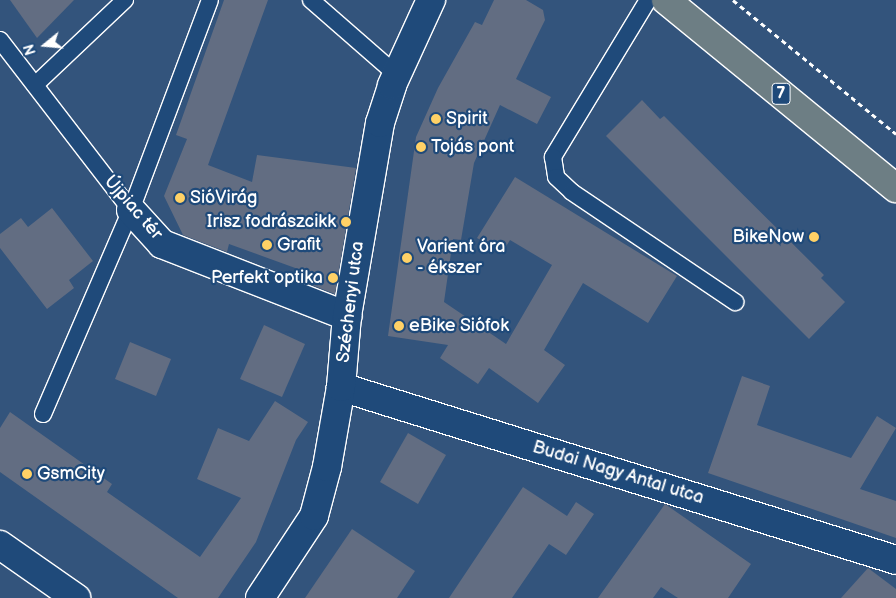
<!DOCTYPE html>
<meta charset="utf-8">
<style>
body{margin:0}
#map{position:relative;width:896px;height:598px;overflow:hidden;background:#33547c;font-family:"Balsamiq Sans",sans-serif}
div>[style]{position:absolute}
[style*='--x']{left:calc(var(--x)*1px);top:calc(var(--y)*1px);width:calc(var(--w)*1px);rotate:calc(var(--a)*1deg)}
.building>*{inset:0;background:#626d82}
.path>*{height:3px;margin-top:-1.5px;transform-origin:0;background:repeating-linear-gradient(90deg,#fff 0 5px,transparent 0 9px)}
.roads{filter:drop-shadow(1px 0 #fff) drop-shadow(-1px 0 #fff) drop-shadow(0 1px #fff) drop-shadow(0 -1px #fff)}
.service>*{height:16px;margin:-8px;padding:0 8px;transform-origin:8px;border-radius:8px;background:#1f4a7a}
.minor>*{height:28px;margin:-14px;padding:0 14px;transform-origin:14px;border-radius:14px;background:#1f4a7a}
.primary>*{height:28px;margin:-14px;padding:0 14px;transform-origin:14px;border-radius:14px;background:#6d7e84}
.dots>*{width:14px;height:14px;translate:-50% -50%;box-sizing:border-box;border:2px solid #1f4a7a;border-radius:50%}
span{translate:-50% -50%;white-space:nowrap;text-align:center;line-height:1.15;-webkit-text-stroke:4.5px #1f4a7a;paint-order:stroke}
.shield-label span{padding:1px 4px;background:#1f4a7a;border:1px solid;border-radius:4px;-webkit-text-stroke-width:0}
.shield-label{font-size:16px;color:#fff;font-weight:700}
.poi-label{font-size:18px;color:#fff}
.left{translate:0 -50%;text-align:left}
.right{translate:-100% -50%;text-align:right}
.street-label{font-size:18px;color:#fff}
.north{position:absolute;left:20px;top:20px;width:50px;height:50px;-webkit-text-stroke:4px #1f4a7a;paint-order:stroke;rotate:253deg;font-size:14px;font-weight:700;line-height:20px;text-align:center;color:#fff}
.north::after{content:'';display:block;margin:auto;width:18px;height:22px;background:#fff;clip-path:polygon(50% 0,100% 100%,50% 72%,0 100%)}
</style>
<div id="map">
<div class="building">
<div style="clip-path:polygon(10px 0,74px 0,37px 38px)"></div>
<div style="clip-path:polygon(224px 0,268px 0,208px 165px,252px 182px,257px 155px,356px 168px,335px 294px,296px 279px,298px 269px,229px 244px,227px 252px,183px 235px,164px 196px,187px 139px,176px 135px)"></div>
<div style="clip-path:polygon(494px 0,526px 0,543px 10px,545px 20px,516px 79px,551px 97px,537px 124px,500px 105px,474px 163px,461px 240px,453px 239px,444px 302px,506px 344px,552px 265px,510px 240px,502px 253px,477px 238px,515px 177px,677px 276px,648px 323px,583px 283px,544px 350px,565px 365px,538px 403px,489px 368px,478px 384px,440px 358px,448px 345px,388px 336px,416px 137px,438px 88px,475px 22px,482px 25px)"></div>
<div style="clip-path:polygon(642px 100px,660px 119px,664px 116px,824px 275px,821px 278px,845px 302px,809px 339px,606px 136px)"></div>
<div style="clip-path:polygon(52px 208px,93px 261px,69px 280px,74px 288px,47px 309px,0 248px,0 234px,21px 218px,28px 227px)"></div>
<div style="clip-path:polygon(264px 325px,305px 344px,282px 397px,240px 379px)"></div>
<div style="clip-path:polygon(130px 342px,171px 359px,156px 396px,115px 379px)"></div>
<div style="clip-path:polygon(742px 376px,770px 386px,757px 425px,851px 458px,877px 416px,896px 428px,860px 489px,896px 501px,896px 538px,708px 473px)"></div>
<div style="clip-path:polygon(275px 401px,308px 422px,296px 440px,256px 542px,218px 598px,178px 598px,0 472px,0 428px,10px 412px,112px 484px,107px 492px,200px 557px,241px 498px,197px 479px,218px 428px,249px 441px)"></div>
<div style="clip-path:polygon(408px 433px,446px 455px,418px 504px,380px 482px)"></div>
<div style="clip-path:polygon(523px 487px,567px 516px,576px 502px,594px 514px,566px 555px,549px 544px,512px 598px,449px 598px)"></div>
<div style="clip-path:polygon(665px 504px,751px 564px,728px 598px,678px 598px,661px 587px,653px 598px,598px 598px)"></div>
<div style="clip-path:polygon(352px 529px,415px 571px,397px 598px,305px 598px)"></div>
<div style="clip-path:polygon(868px 568px,896px 589px,896px 598px,841px 598px)"></div>
</div>
<div class="path">
<div style="--x:733;--y:0;--w:211;--a:39.4"></div>
</div>
<div class="roads">
<div class="service">
<div style="--x:311;--y:0;--w:114;--a:41.1"></div>
<div style="--x:648;--y:0;--w:184;--a:121.2"></div>
<div style="--x:553;--y:157;--w:20;--a:81"></div>
<div style="--x:556;--y:177;--w:22;--a:43"></div>
<div style="--x:572;--y:192;--w:197;--a:34"></div>
<div style="--x:0;--y:40;--w:215;--a:52.4"></div>
<div style="--x:35;--y:85;--w:124;--a:-43.4"></div>
<div style="--x:43;--y:414;--w:222;--a:-66.7"></div>
<div style="--x:131;--y:210;--w:224;--a:-69.4"></div>
</div>
<div class="minor">
<div style="--x:131;--y:210;--w:46;--a:47.6"></div>
<div style="--x:162;--y:244;--w:199;--a:21.3"></div>
<div style="--x:341;--y:387;--w:581;--a:17.31"></div>
<div style="--x:0;--y:545;--w:93;--a:34.9"></div>
<div style="--x:260;--y:598;--w:98;--a:-56.6"></div>
<div style="--x:314;--y:516;--w:51;--a:-75.1"></div>
<div style="--x:327;--y:467;--w:81;--a:-80.1"></div>
<div style="--x:341;--y:387;--w:71;--a:-85.2"></div>
<div style="--x:347;--y:316;--w:196;--a:-80.3"></div>
<div style="--x:380;--y:123;--w:40;--a:-72"></div>
<div style="--x:392;--y:85;--w:94;--a:-65.4"></div>
</div>
<div class="primary">
<div style="--x:666;--y:0;--w:297;--a:39.3"></div>
</div>
</div>
<div class="dots">
<div style="left:436px;top:119px;background:#ffd166"></div>
<div style="left:421px;top:147px;background:#ffd166"></div>
<div style="left:180px;top:198px;background:#ffd166"></div>
<div style="left:346px;top:222px;background:#ffd166"></div>
<div style="left:814px;top:237px;background:#ffd166"></div>
<div style="left:267px;top:245px;background:#ffd166"></div>
<div style="left:407px;top:258px;background:#ffd166"></div>
<div style="left:333px;top:278px;background:#ffd166"></div>
<div style="left:399px;top:326px;background:#ffd166"></div>
<div style="left:27px;top:474px;background:#ffd166"></div>
</div>
<div class="shield-label">
<span style="left:781px;top:94px">7</span>
</div>
<div class="poi-label">
<span class="left" style="left:446px;top:119px">Spirit</span>
<span class="left" style="left:431px;top:147px">Tojás pont</span>
<span class="left" style="left:190px;top:198px">SióVirág</span>
<span class="right" style="left:336px;top:222px">Irisz fodrászcikk</span>
<span class="right" style="left:804px;top:237px">BikeNow</span>
<span class="left" style="left:277px;top:245px">Grafit</span>
<span class="left" style="left:417px;top:258px">Varient óra<br>- ékszer</span>
<span class="right" style="left:323px;top:278px">Perfekt optika</span>
<span class="left" style="left:409px;top:326px">eBike Siófok</span>
<span class="left" style="left:37px;top:474px">GsmCity</span>
</div>
<div class="street-label">
<span style="left:133px;top:208px;rotate:49deg">Újpiac tér</span>
<span style="left:351px;top:302px;rotate:-83deg">Széchenyi utca</span>
<span style="left:618px;top:473px;rotate:17deg">Budai Nagy Antal utca</span>
</div>
<div class="north">N</div>
</div>
